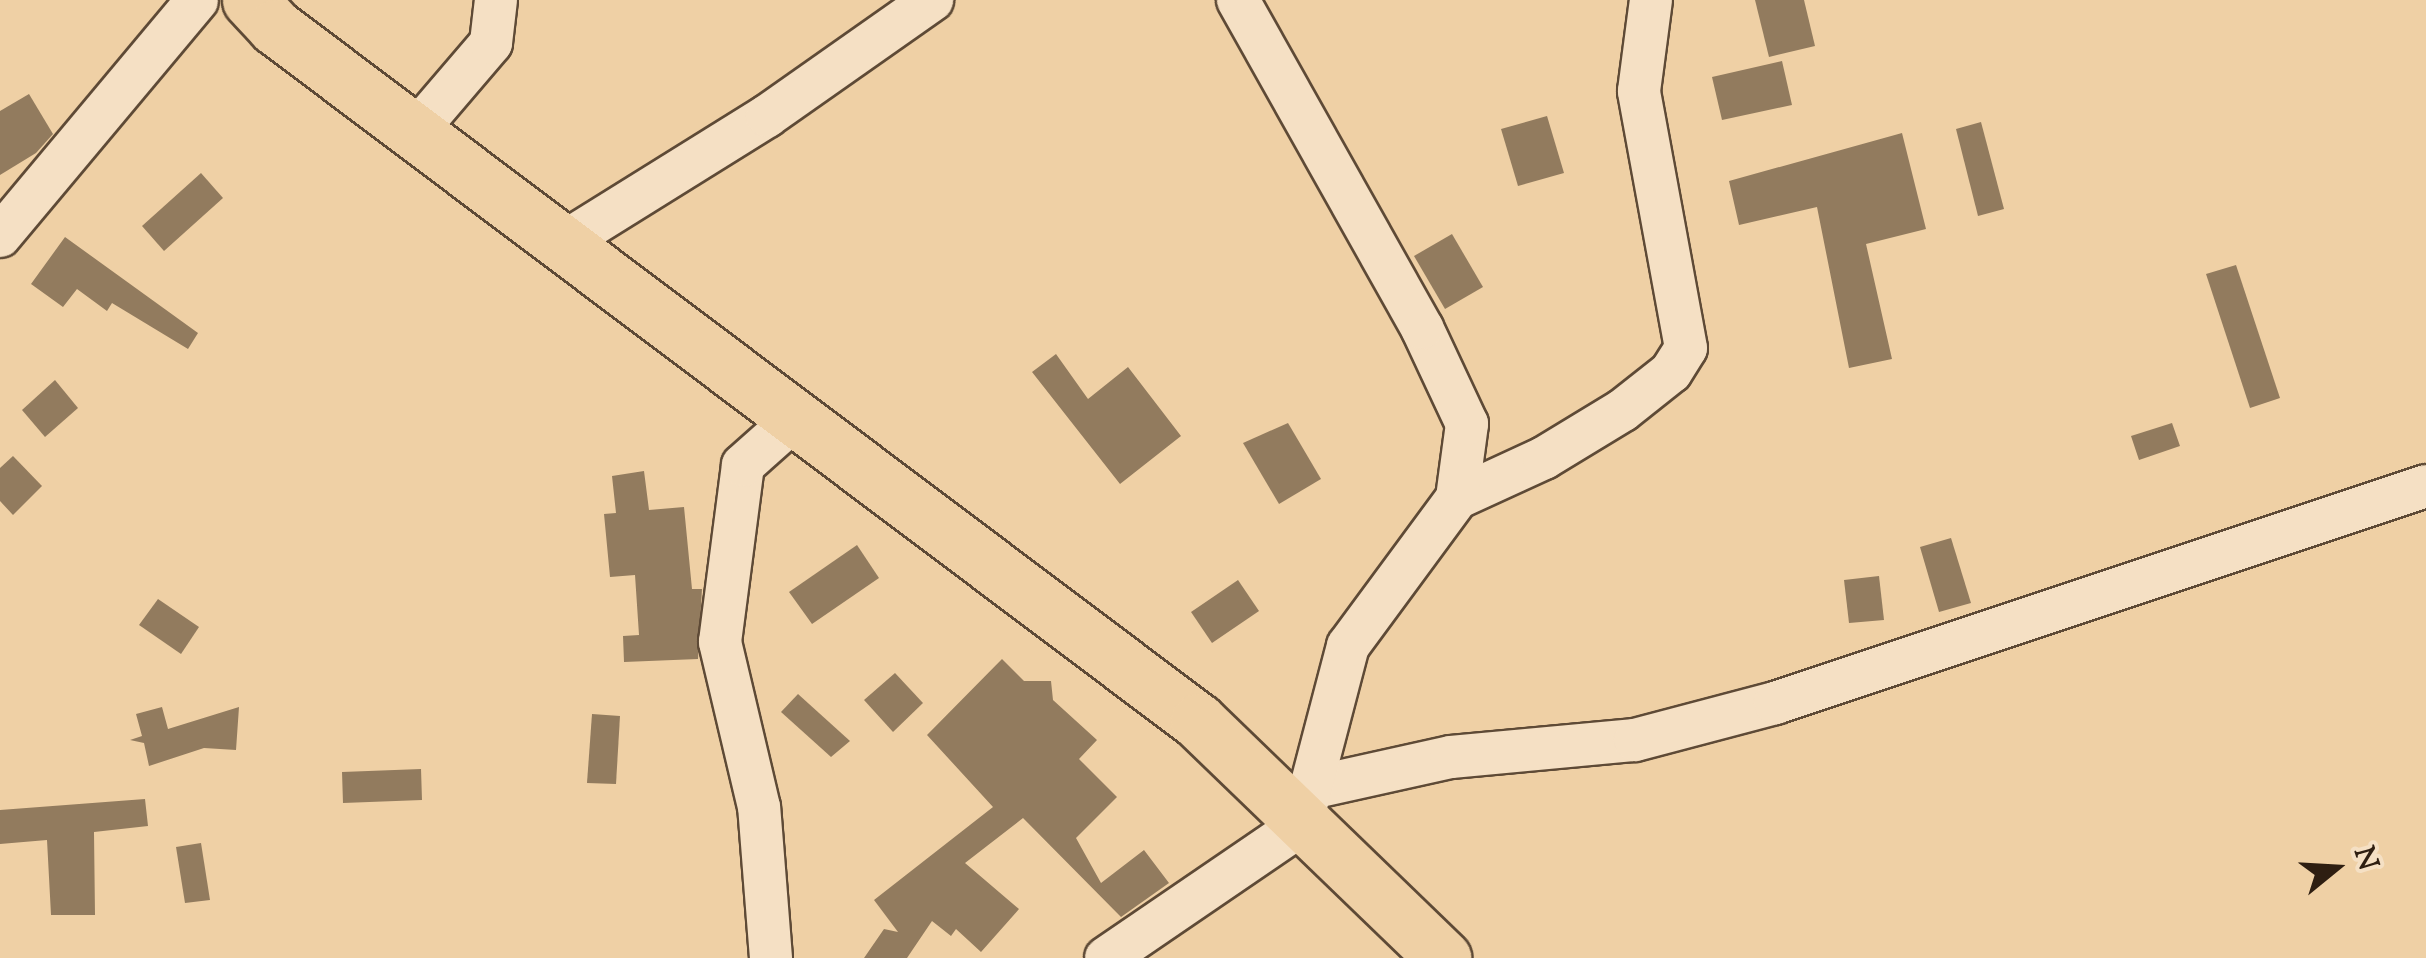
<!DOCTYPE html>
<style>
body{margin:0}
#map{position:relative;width:2426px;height:958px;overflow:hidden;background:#efd0a5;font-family:"Sorts Mill Goudy",serif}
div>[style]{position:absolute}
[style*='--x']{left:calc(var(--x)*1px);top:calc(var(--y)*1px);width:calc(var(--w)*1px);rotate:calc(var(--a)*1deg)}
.building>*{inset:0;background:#927b5e}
.roads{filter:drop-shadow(2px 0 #5e4a36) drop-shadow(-2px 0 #5e4a36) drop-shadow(0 2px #5e4a36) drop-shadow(0 -2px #5e4a36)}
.minor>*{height:42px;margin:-21px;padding:0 21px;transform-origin:21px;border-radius:21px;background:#f5e0c4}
.major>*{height:55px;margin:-27.5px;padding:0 27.5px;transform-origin:27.5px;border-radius:27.5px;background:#efd0a5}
span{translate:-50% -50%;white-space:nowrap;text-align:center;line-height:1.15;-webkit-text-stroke:10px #f5e0c4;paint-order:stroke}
.north{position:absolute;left:2286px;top:818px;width:100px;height:100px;-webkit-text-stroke:8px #f5e0c4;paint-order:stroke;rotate:72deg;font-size:28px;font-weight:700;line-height:40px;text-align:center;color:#2e1e11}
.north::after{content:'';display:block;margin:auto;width:35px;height:45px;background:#2e1e11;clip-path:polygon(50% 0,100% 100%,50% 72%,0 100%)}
</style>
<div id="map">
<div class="building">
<div style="clip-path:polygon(1755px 0,1804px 0,1815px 46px,1769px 57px)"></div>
<div style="clip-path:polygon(1782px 61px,1792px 105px,1722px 120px,1712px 77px)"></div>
<div style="clip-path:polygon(29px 94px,53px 134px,36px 153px,0 175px,0 111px)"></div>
<div style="clip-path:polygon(1547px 116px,1564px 173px,1518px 186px,1501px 129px)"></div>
<div style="clip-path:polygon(1981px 122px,2004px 209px,1978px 216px,1956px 129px)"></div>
<div style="clip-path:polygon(1902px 133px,1926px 229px,1866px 244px,1892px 359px,1849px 368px,1817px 207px,1739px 225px,1729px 181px)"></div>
<div style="clip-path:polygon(201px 173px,223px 198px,164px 251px,142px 226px)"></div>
<div style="clip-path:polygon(1452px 234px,1483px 287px,1445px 309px,1414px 256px)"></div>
<div style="clip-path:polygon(65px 237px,198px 333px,188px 349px,112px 303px,107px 311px,77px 289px,63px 307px,31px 284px)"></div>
<div style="clip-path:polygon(2236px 265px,2280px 398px,2250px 408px,2206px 274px)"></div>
<div style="clip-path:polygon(1056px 354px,1088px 399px,1128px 367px,1181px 436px,1120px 484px,1032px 372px)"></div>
<div style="clip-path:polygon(55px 380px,78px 408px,45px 437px,22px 410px)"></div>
<div style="clip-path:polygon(1288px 423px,1321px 479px,1279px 504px,1243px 443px)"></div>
<div style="clip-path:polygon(2172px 423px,2180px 446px,2139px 460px,2131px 436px)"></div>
<div style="clip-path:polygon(13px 456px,42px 486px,13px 515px,0 501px,0 468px)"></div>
<div style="clip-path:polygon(644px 471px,649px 510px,684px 507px,692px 589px,702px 589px,698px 659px,624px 662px,623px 636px,639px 635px,635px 575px,610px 577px,604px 514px,616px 513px,612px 476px)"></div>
<div style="clip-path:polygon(1951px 538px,1971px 603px,1939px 612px,1920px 547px)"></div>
<div style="clip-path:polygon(857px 545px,879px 578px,812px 624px,789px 592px)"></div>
<div style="clip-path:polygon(1879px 576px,1884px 620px,1849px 623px,1844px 580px)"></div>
<div style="clip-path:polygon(1238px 580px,1259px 611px,1212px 643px,1191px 612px)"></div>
<div style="clip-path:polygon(158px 599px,199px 627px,181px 654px,139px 625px)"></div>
<div style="clip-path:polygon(1002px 659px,1024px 681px,1051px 681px,1053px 700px,1097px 740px,1079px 759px,1117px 797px,1076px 838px,1101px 883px,1144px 850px,1169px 883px,1121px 917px,1023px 818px,965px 863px,1019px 909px,981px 952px,956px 929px,951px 936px,932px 921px,907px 958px,864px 958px,884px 929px,898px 932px,874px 900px,993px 807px,927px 735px)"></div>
<div style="clip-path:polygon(895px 673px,923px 703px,893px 732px,864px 700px)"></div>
<div style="clip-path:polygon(798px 694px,850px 741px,831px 757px,781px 712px)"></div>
<div style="clip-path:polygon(162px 707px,168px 729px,239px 707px,236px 750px,204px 748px,149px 766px,144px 743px,130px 740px,142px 736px,136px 714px)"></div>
<div style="clip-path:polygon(592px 714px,620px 716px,616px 784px,587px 783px)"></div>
<div style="clip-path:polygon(421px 769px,422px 800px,343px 803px,342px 772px)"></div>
<div style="clip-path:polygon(145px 799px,148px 826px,94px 832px,95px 915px,51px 915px,47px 840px,0 844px,0 810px)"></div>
<div style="clip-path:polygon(201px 843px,210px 900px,185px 903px,176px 847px)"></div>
</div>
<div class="roads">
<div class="minor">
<div style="--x:415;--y:132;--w:117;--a:-49.5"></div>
<div style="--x:491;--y:43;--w:43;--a:-83.4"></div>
<div style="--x:0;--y:236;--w:307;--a:-50.1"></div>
<div style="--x:563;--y:243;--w:240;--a:-31.9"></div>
<div style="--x:767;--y:116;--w:202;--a:-35.1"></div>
<div style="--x:1457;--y:498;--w:96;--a:-24.7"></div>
<div style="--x:1544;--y:458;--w:92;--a:-31.3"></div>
<div style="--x:1623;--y:410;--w:61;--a:-38.4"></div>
<div style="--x:1671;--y:372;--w:28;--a:-58"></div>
<div style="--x:1686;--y:348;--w:261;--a:-100.4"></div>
<div style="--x:1639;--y:91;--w:92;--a:-82.5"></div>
<div style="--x:1311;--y:788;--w:143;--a:-12.5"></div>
<div style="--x:1451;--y:757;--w:185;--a:-5.3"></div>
<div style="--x:1635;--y:740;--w:145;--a:-14.8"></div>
<div style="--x:1775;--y:703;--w:686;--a:-18.43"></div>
<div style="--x:771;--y:958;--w:151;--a:-94.5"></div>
<div style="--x:759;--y:807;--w:170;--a:-103.3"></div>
<div style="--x:720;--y:642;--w:178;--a:-82.6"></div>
<div style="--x:743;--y:465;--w:71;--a:-41.6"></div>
<div style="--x:1106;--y:958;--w:236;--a:-34.3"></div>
<div style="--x:1301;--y:825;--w:185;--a:-75.3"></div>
<div style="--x:1348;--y:646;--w:184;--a:-53.6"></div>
<div style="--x:1457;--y:498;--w:75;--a:-82.3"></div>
<div style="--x:1467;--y:424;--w:106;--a:-115.1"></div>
<div style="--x:1422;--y:328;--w:376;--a:-119.3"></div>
</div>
<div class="major">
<div style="--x:250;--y:0;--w:37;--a:47"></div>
<div style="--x:275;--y:27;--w:1155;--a:36.94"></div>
<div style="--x:1198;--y:721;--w:341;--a:44"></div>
</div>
</div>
<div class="north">N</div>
</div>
